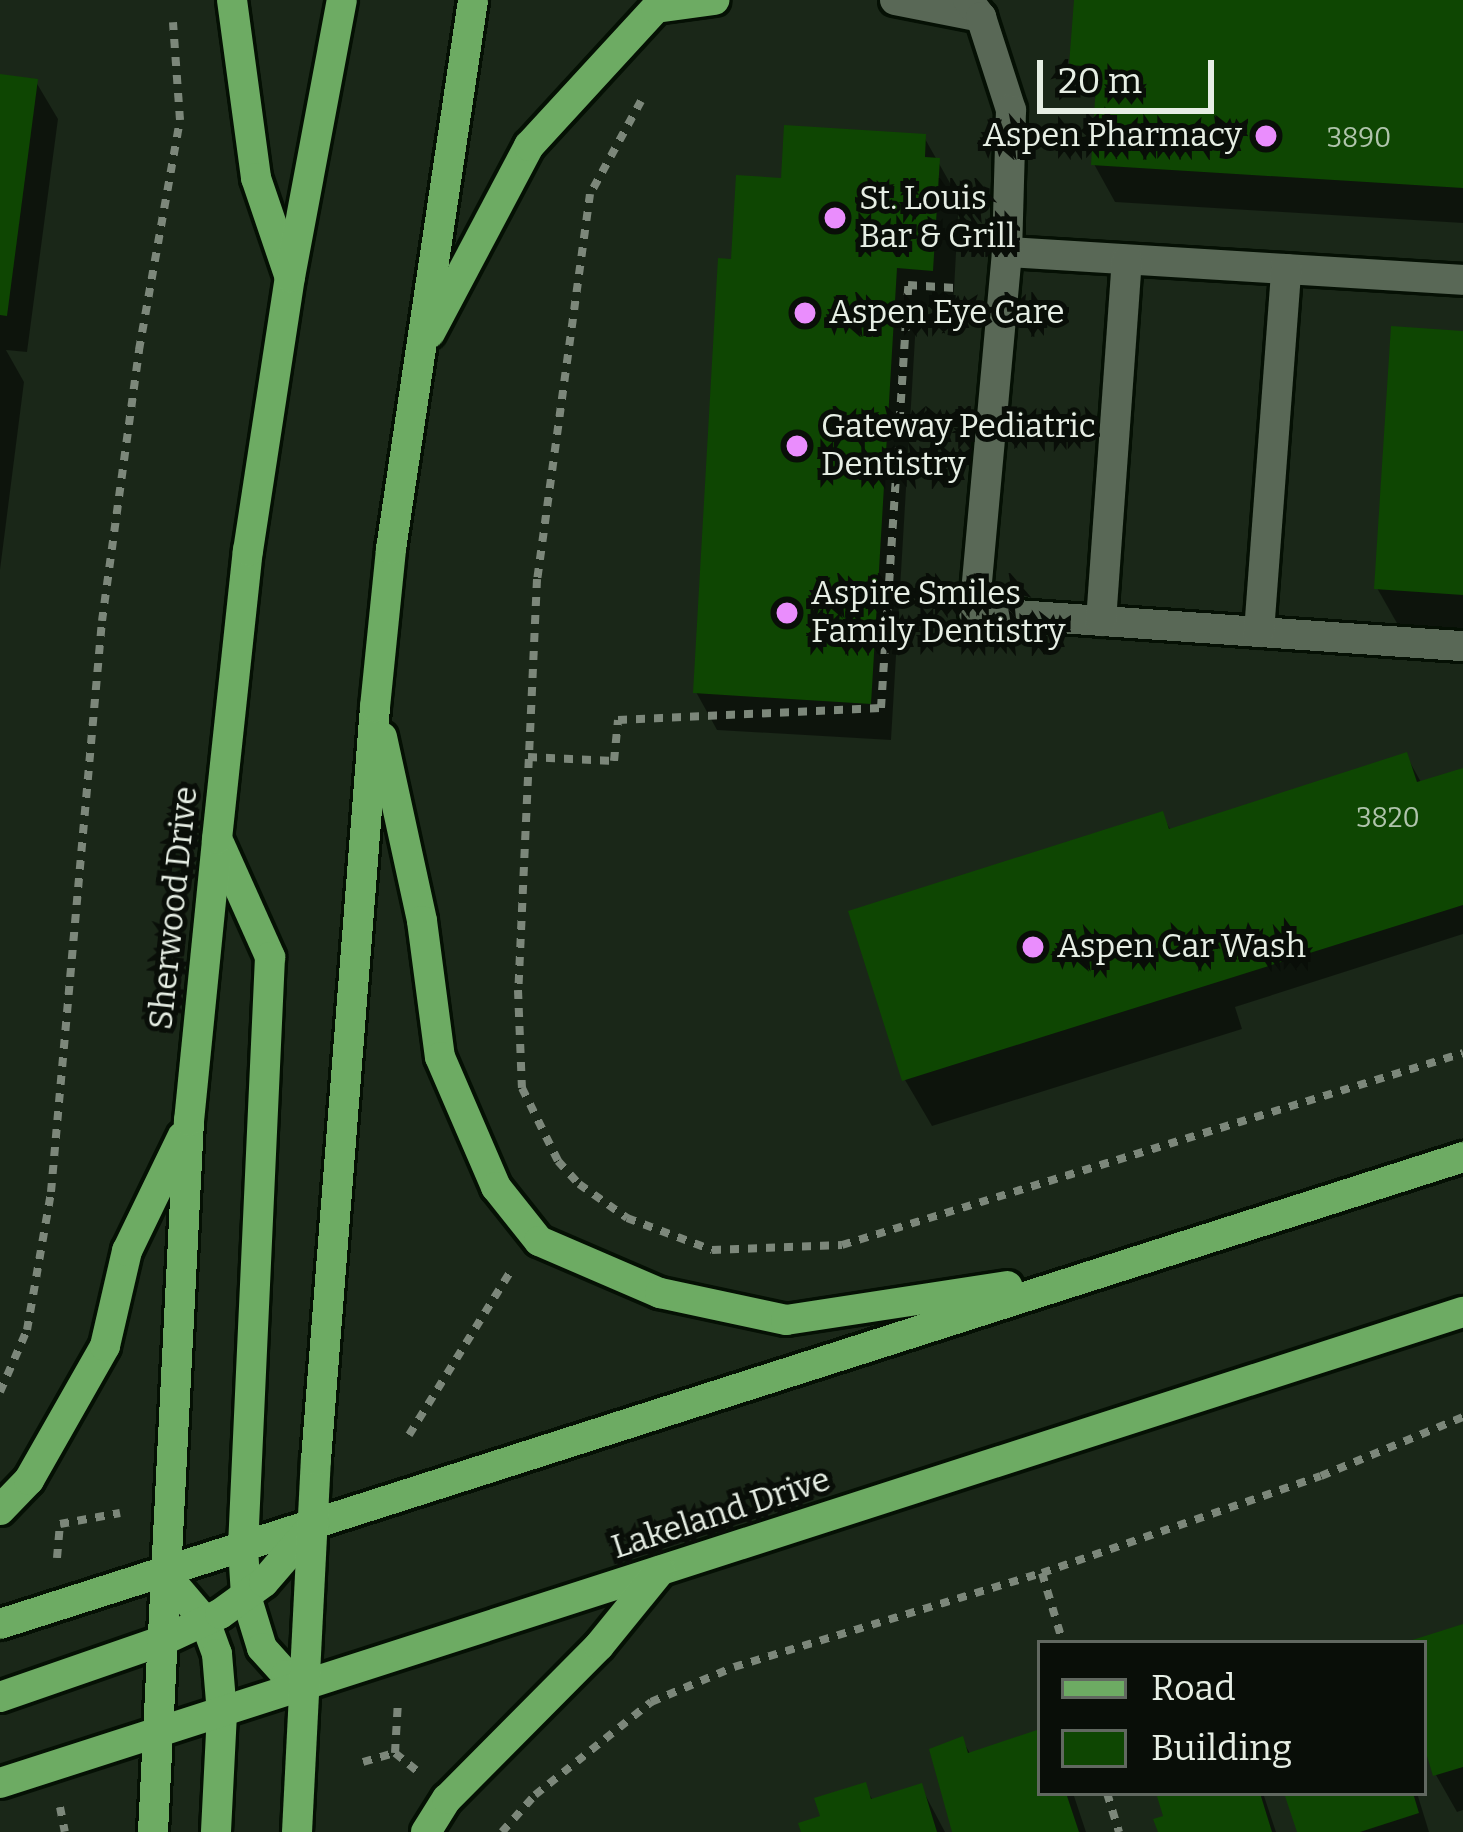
<!DOCTYPE html>
<style>
body{margin:0}
#map{position:relative;width:1463px;height:1832px;overflow:hidden;background:#1a2718;font-family:Bitter,serif}
div>[style]{position:absolute}
[style*='--x']{left:calc(var(--x)*1px);top:calc(var(--y)*1px);width:calc(var(--w)*1px);rotate:calc(var(--a)*1deg)}
.shadow>*{inset:0;background:#0007}
.building>*{inset:0;background:#0e4602}
.path>*{height:8px;margin-top:-4px;transform-origin:0;background:repeating-linear-gradient(90deg,#7c877a 0 9px,transparent 0 18px)}
.roads{filter:drop-shadow(3px 0 #051004) drop-shadow(-3px 0 #051004) drop-shadow(0 3px #051004) drop-shadow(0 -3px #051004)}
.minor>*{height:30px;margin:-15px;padding:0 15px;transform-origin:15px;border-radius:15px;background:#596856}
.major>*{height:30px;margin:-15px;padding:0 15px;transform-origin:15px;border-radius:15px;background:#6dab63}
.dots>*{width:33px;height:33px;translate:-50% -50%;box-sizing:border-box;border:6px solid #090e08;border-radius:50%}
span{translate:-50% -50%;white-space:nowrap;text-align:center;line-height:1.15;-webkit-text-stroke:10px #090e08;paint-order:stroke}
.number-label{font-size:27px;color:#b0c4ac}
.number-label span{-webkit-text-stroke-width:0}
.poi-label{font-size:33px;color:#e6eee4}
.right{translate:-100% -50%;text-align:right}
.left{translate:0 -50%;text-align:left}
.street-label{font-size:33px;color:#e6eee4}
.legend{position:absolute;left:1037px;top:1640px;width:390px;height:156px;box-sizing:border-box;background:#090e08;border:3px solid #616860;margin:0;padding:15px 21px;list-style:none;font-size:36px;color:#e6eee4}
.legend li{display:flex;align-items:center;gap:24px;height:60px}
.legend b{width:60px;border:3px solid #616860}
.scale{position:absolute;left:1037px;top:60px;width:177px;height:54px;box-sizing:border-box;border:6px solid #e6eee4;border-top:0;padding-left:15px;font-size:36px;line-height:42px;white-space:nowrap;color:#e6eee4;-webkit-text-stroke:9px #090e08;paint-order:stroke}
</style>
<div id="map">
<div class="shadow">
<div style="clip-path:polygon(1077px 0,1463px 2px,1463px 223px,1115px 202px,1094px 164px,1098px 102px,1072px 64px)"></div>
<div style="clip-path:polygon(0 77px,36px 82px,58px 119px,27px 352px,6px 350px,24px 382px,0 570px)"></div>
<div style="clip-path:polygon(924px 137px,959px 199px,953px 308px,917px 305px,891px 740px,717px 730px,696px 692px,734px 262px,784px 181px)"></div>
<div style="clip-path:polygon(1463px 334px,1463px 630px,1398px 625px,1377px 588px)"></div>
<div style="clip-path:polygon(1406px 755px,1422px 784px,1463px 771px,1463px 934px,1235px 1007px,1242px 1029px,932px 1126px,905px 1080px,1162px 815px,1171px 831px)"></div>
<div style="clip-path:polygon(1463px 1627px,1463px 1810px,1457px 1812px,1436px 1775px,1424px 1736px,1424px 1643px,1412px 1643px)"></div>
<div style="clip-path:polygon(1040px 1733px,1040px 1793px,1073px 1793px,1086px 1832px,957px 1832px,962px 1740px,971px 1755px)"></div>
<div style="clip-path:polygon(864px 1786px,874px 1802px,921px 1787px,945px 1832px,804px 1832px)"></div>
<div style="clip-path:polygon(1159px 1793px,1263px 1793px,1276px 1832px,1161px 1832px,1167px 1817px)"></div>
<div style="clip-path:polygon(1287px 1793px,1417px 1793px,1429px 1832px,1300px 1832px)"></div>
</div>
<div class="building">
<div style="clip-path:polygon(1074px 0,1463px 0,1463px 188px,1091px 165px,1097px 67px,1069px 65px)"></div>
<div style="clip-path:polygon(0 74px,38px 79px,7px 316px,0 315px)"></div>
<div style="clip-path:polygon(784px 125px,926px 134px,925px 157px,940px 158px,933px 271px,897px 268px,871px 704px,693px 693px,718px 258px,731px 259px,736px 175px,781px 178px)"></div>
<div style="clip-path:polygon(1391px 326px,1463px 331px,1463px 595px,1374px 589px)"></div>
<div style="clip-path:polygon(1407px 752px,1417px 782px,1463px 768px,1463px 905px,902px 1081px,848px 911px,1163px 811px,1169px 829px)"></div>
<div style="clip-path:polygon(1463px 1624px,1463px 1767px,1433px 1776px,1424px 1746px,1424px 1643px,1406px 1642px)"></div>
<div style="clip-path:polygon(1040px 1729px,1040px 1793px,1066px 1793px,1079px 1832px,952px 1832px,929px 1749px,963px 1736px,968px 1753px)"></div>
<div style="clip-path:polygon(866px 1782px,871px 1799px,922px 1783px,937px 1832px,801px 1832px,798px 1823px,820px 1816px,814px 1798px)"></div>
<div style="clip-path:polygon(1156px 1793px,1260px 1793px,1272px 1832px,1158px 1832px,1153px 1819px,1163px 1816px)"></div>
<div style="clip-path:polygon(1284px 1793px,1413px 1793px,1419px 1813px,1360px 1832px,1297px 1832px)"></div>
</div>
<div class="path">
<div style="--x:641;--y:101;--w:106;--a:118.7"></div>
<div style="--x:590;--y:194;--w:389;--a:97.8"></div>
<div style="--x:537;--y:579;--w:411;--a:92.6"></div>
<div style="--x:518;--y:990;--w:98;--a:87.7"></div>
<div style="--x:522;--y:1088;--w:81;--a:63.7"></div>
<div style="--x:558;--y:1161;--w:31;--a:48"></div>
<div style="--x:579;--y:1184;--w:59;--a:35.3"></div>
<div style="--x:627;--y:1218;--w:91;--a:20.6"></div>
<div style="--x:712;--y:1250;--w:130;--a:-2.2"></div>
<div style="--x:842;--y:1245;--w:650;--a:-17.18"></div>
<div style="--x:528;--y:757;--w:86;--a:2.7"></div>
<div style="--x:614;--y:761;--w:41;--a:-84.4"></div>
<div style="--x:618;--y:720;--w:263;--a:-2.6"></div>
<div style="--x:881;--y:708;--w:424;--a:-86.3"></div>
<div style="--x:908;--y:285;--w:47;--a:3.7"></div>
<div style="--x:0;--y:1392;--w:68;--a:-66.5"></div>
<div style="--x:27;--y:1330;--w:140;--a:-80.1"></div>
<div style="--x:51;--y:1192;--w:573;--a:-84.9"></div>
<div style="--x:102;--y:621;--w:274;--a:-82.2"></div>
<div style="--x:139;--y:350;--w:234;--a:-79.9"></div>
<div style="--x:180;--y:120;--w:98;--a:-94.1"></div>
<div style="--x:409;--y:1435;--w:190;--a:-58.2"></div>
<div style="--x:60;--y:1524;--w:61;--a:-10.4"></div>
<div style="--x:57;--y:1558;--w:34;--a:-85"></div>
<div style="--x:1042;--y:1573;--w:73;--a:73.3"></div>
<div style="--x:395;--y:1753;--w:52;--a:-86.7"></div>
<div style="--x:395;--y:1753;--w:28;--a:39"></div>
<div style="--x:363;--y:1762;--w:33;--a:-16"></div>
<div style="--x:1107;--y:1793;--w:41;--a:72.9"></div>
<div style="--x:60;--y:1807;--w:25;--a:79"></div>
<div style="--x:502;--y:1832;--w:50;--a:-48.3"></div>
<div style="--x:535;--y:1795;--w:149;--a:-38.7"></div>
<div style="--x:651;--y:1702;--w:90;--a:-22.9"></div>
<div style="--x:734;--y:1667;--w:322;--a:-17"></div>
<div style="--x:1042;--y:1573;--w:295;--a:-19.2"></div>
<div style="--x:1321;--y:1476;--w:154;--a:-22.6"></div>
</div>
<div class="roads">
<div class="minor">
<div style="--x:895;--y:0;--w:88;--a:11.2"></div>
<div style="--x:968;--y:0;--w:21;--a:53"></div>
<div style="--x:981;--y:17;--w:98;--a:72.1"></div>
<div style="--x:1011;--y:110;--w:142;--a:91.6"></div>
<div style="--x:1007;--y:252;--w:457;--a:3.5"></div>
<div style="--x:1007;--y:252;--w:362;--a:95.2"></div>
<div style="--x:974;--y:612;--w:490;--a:4"></div>
<div style="--x:1101;--y:621;--w:362;--a:-85.9"></div>
<div style="--x:1259;--y:632;--w:364;--a:-85.7"></div>
</div>
<div class="major">
<div style="--x:232;--y:0;--w:180;--a:82.3"></div>
<div style="--x:256;--y:178;--w:102;--a:71.2"></div>
<div style="--x:430;--y:333;--w:212;--a:-62.1"></div>
<div style="--x:529;--y:146;--w:188;--a:-47.4"></div>
<div style="--x:656;--y:8;--w:59;--a:-7.9"></div>
<div style="--x:382;--y:737;--w:188;--a:77.7"></div>
<div style="--x:422;--y:921;--w:137;--a:82.5"></div>
<div style="--x:440;--y:1057;--w:142;--a:66.7"></div>
<div style="--x:496;--y:1187;--w:69;--a:51.5"></div>
<div style="--x:539;--y:1241;--w:132;--a:23.3"></div>
<div style="--x:660;--y:1293;--w:129;--a:12.1"></div>
<div style="--x:786;--y:1320;--w:224;--a:-8.7"></div>
<div style="--x:220;--y:845;--w:123;--a:65.9"></div>
<div style="--x:270;--y:957;--w:592;--a:92.62"></div>
<div style="--x:243;--y:1548;--w:48;--a:86.4"></div>
<div style="--x:246;--y:1596;--w:54;--a:72.9"></div>
<div style="--x:262;--y:1648;--w:36;--a:48"></div>
<div style="--x:286;--y:1675;--w:22;--a:27"></div>
<div style="--x:0;--y:1510;--w:42;--a:-46"></div>
<div style="--x:29;--y:1480;--w:154;--a:-60.4"></div>
<div style="--x:105;--y:1346;--w:98;--a:-77"></div>
<div style="--x:127;--y:1251;--w:127;--a:-64.2"></div>
<div style="--x:164;--y:1573;--w:63;--a:49.5"></div>
<div style="--x:205;--y:1621;--w:35;--a:70"></div>
<div style="--x:217;--y:1654;--w:59;--a:85.2"></div>
<div style="--x:222;--y:1713;--w:119;--a:92.9"></div>
<div style="--x:0;--y:1624;--w:1536;--a:-17.7"></div>
<div style="--x:0;--y:1697;--w:171;--a:-19.1"></div>
<div style="--x:162;--y:1641;--w:64;--a:-25"></div>
<div style="--x:220;--y:1614;--w:54;--a:-36"></div>
<div style="--x:264;--y:1582;--w:77;--a:-49.2"></div>
<div style="--x:0;--y:1783;--w:1537;--a:-17.85"></div>
<div style="--x:153;--y:1832;--w:712;--a:-87.1"></div>
<div style="--x:189;--y:1121;--w:283;--a:-84.3"></div>
<div style="--x:217;--y:839;--w:290;--a:-83.9"></div>
<div style="--x:248;--y:551;--w:277;--a:-81.3"></div>
<div style="--x:290;--y:277;--w:282;--a:-79.4"></div>
<div style="--x:297;--y:1832;--w:372;--a:-87.1"></div>
<div style="--x:316;--y:1460;--w:755;--a:-85.52"></div>
<div style="--x:375;--y:707;--w:159;--a:-84.2"></div>
<div style="--x:391;--y:549;--w:555;--a:-81.5"></div>
<div style="--x:426;--y:1832;--w:39;--a:-58"></div>
<div style="--x:447;--y:1799;--w:216;--a:-45.2"></div>
<div style="--x:599;--y:1646;--w:97;--a:-50.9"></div>
</div>
</div>
<div class="dots">
<div style="left:1266px;top:136px;background:#ea8dfd"></div>
<div style="left:835px;top:218px;background:#ea8dfd"></div>
<div style="left:805px;top:313px;background:#ea8dfd"></div>
<div style="left:797px;top:446px;background:#ea8dfd"></div>
<div style="left:787px;top:613px;background:#ea8dfd"></div>
<div style="left:1033px;top:947px;background:#ea8dfd"></div>
</div>
<div class="number-label">
<span style="left:1359px;top:139px">3890</span>
<span style="left:1388px;top:819px">3820</span>
</div>
<div class="poi-label">
<span class="right" style="left:1242px;top:136px">Aspen Pharmacy</span>
<span class="left" style="left:859px;top:218px">St. Louis<br>Bar &amp; Grill</span>
<span class="left" style="left:829px;top:313px">Aspen Eye Care</span>
<span class="left" style="left:821px;top:446px">Gateway Pediatric<br>Dentistry</span>
<span class="left" style="left:811px;top:613px">Aspire Smiles<br>Family Dentistry</span>
<span class="left" style="left:1057px;top:947px">Aspen Car Wash</span>
</div>
<div class="street-label">
<span style="left:174px;top:908px;rotate:-84deg">Sherwood Drive</span>
<span style="left:721px;top:1514px;rotate:-18deg">Lakeland Drive</span>
</div>
<ul class="legend">
<li><b style="height:15px;background:#6dab63"></b>Road</li>
<li><b style="height:33px;background:#0e4602"></b>Building</li>
</ul>
<div class="scale">20 m</div>
</div>
